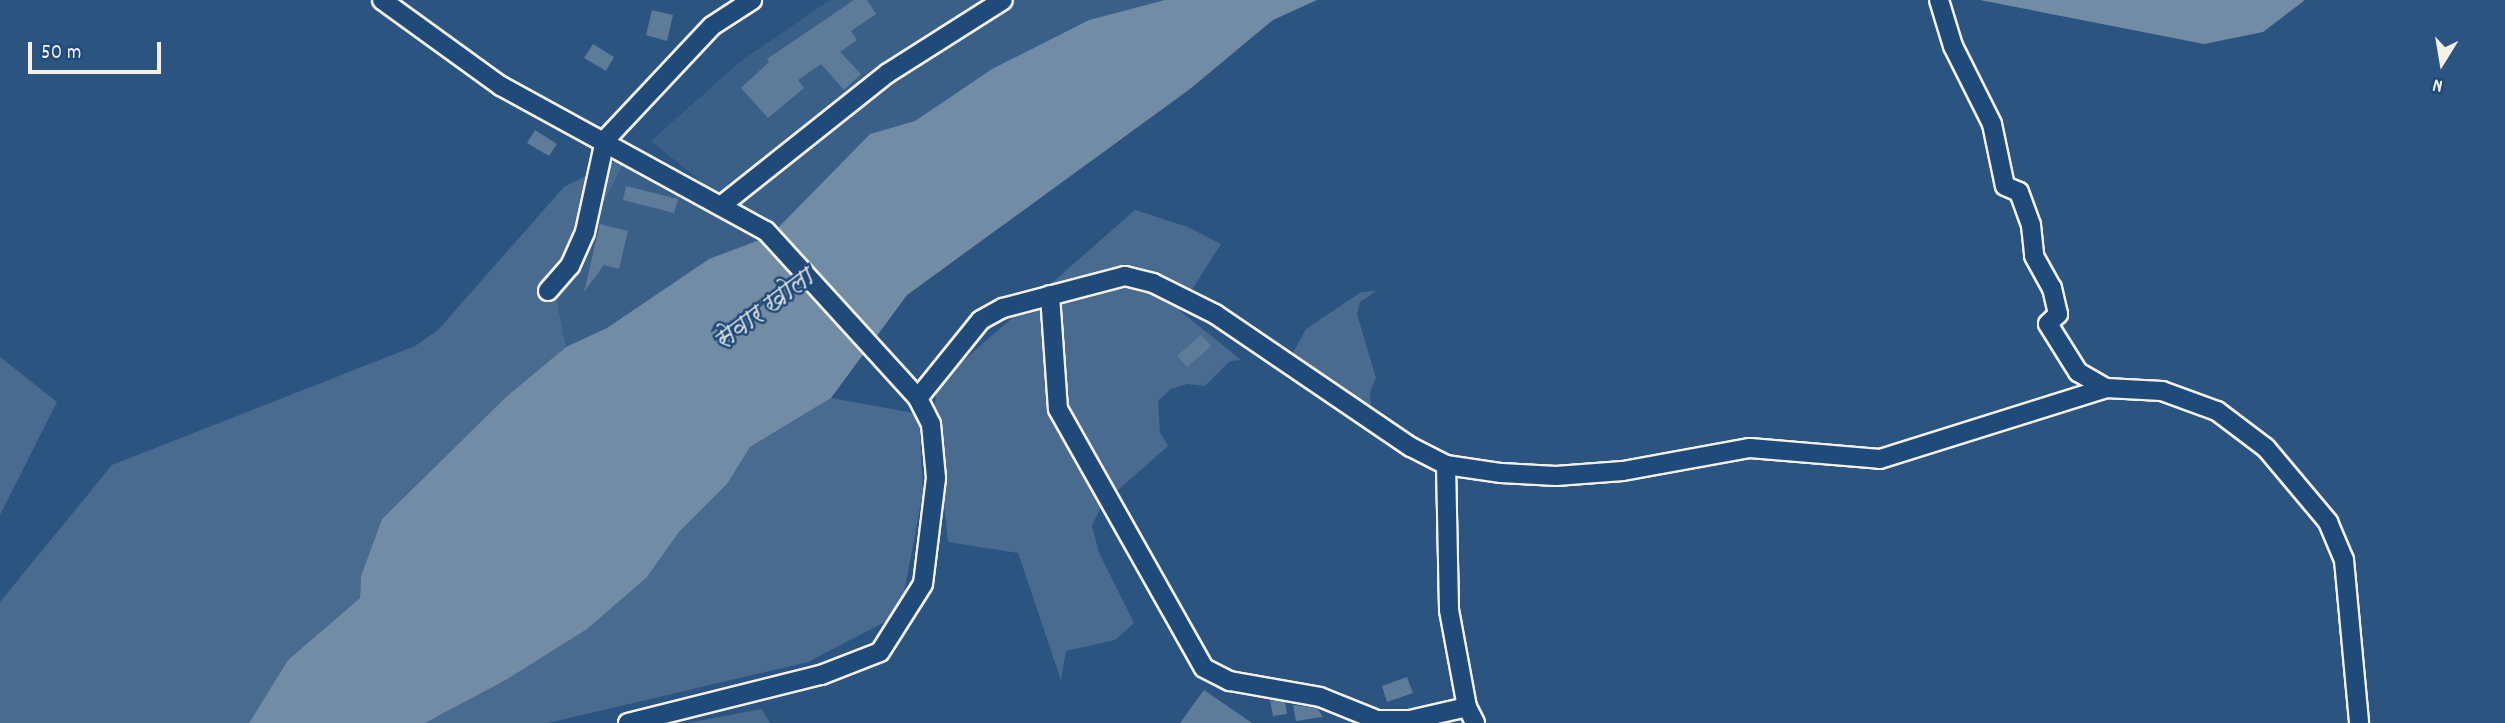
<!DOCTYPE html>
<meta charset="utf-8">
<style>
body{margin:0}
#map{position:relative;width:2505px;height:723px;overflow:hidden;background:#2c5481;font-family:Dekko,"Playpen Sans Deva",sans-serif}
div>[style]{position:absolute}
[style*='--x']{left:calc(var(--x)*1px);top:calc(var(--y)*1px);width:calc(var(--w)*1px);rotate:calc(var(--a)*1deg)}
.built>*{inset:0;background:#3b6088}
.green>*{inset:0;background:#496b90}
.water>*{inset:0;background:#738ca6}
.building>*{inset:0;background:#5e7b9a}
.roads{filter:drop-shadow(2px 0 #f4f1e8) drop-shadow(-2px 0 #f4f1e8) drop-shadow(0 2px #f4f1e8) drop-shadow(0 -2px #f4f1e8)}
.street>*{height:18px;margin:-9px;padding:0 9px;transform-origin:9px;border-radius:9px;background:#1f4a7a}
span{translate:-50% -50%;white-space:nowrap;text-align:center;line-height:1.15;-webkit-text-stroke:5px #1f4a7a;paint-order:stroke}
.water-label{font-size:26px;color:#dadddb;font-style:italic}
.north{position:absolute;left:2407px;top:28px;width:70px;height:70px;-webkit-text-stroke:5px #1f4a7a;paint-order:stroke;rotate:191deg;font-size:19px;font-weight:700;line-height:28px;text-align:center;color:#f4f1e8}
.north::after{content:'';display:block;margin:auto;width:24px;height:32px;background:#f4f1e8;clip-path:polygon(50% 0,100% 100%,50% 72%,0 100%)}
.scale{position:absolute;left:28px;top:42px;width:133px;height:32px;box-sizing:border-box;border:4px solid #f4f1e8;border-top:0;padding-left:9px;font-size:21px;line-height:24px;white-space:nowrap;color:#f4f1e8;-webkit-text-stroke:5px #1f4a7a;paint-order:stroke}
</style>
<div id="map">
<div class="built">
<div style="clip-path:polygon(830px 0,1165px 0,1089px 20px,992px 69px,915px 121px,870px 134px,770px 236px,709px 259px,607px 328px,566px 347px,556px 296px,628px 155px,766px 233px,651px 141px,741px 61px)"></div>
</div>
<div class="green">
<div style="clip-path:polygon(628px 155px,556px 296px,566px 347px,506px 397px,382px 519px,361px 576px,360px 598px,288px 660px,249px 723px,0 723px,0 602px,112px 465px,415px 346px,438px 330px,564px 187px)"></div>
<div style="clip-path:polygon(1135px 210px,1188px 227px,1221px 244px,1179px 310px,1241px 360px,1230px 361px,1205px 386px,1187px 384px,1171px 389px,1158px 401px,1160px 432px,1168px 446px,1102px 504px,1092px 526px,1099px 553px,1134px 623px,1115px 640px,1066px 651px,1061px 680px,1018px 553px,948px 542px,934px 407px,938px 383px)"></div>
<div style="clip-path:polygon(1376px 291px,1360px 302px,1357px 314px,1376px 378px,1370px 392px,1371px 408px,1340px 399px,1293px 353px,1306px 329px,1361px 292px)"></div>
<div style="clip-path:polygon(0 357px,57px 402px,0 515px)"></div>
<div style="clip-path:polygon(831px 398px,919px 414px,923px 492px,900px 614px,808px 662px,548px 723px,425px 723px,504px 681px,647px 577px,679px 532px,727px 484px,750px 447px)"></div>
<div style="clip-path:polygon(762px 709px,770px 723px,687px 723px)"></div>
</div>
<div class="water">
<div style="clip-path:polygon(1165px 0,1317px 0,1273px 20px,1190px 89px,907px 295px,831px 398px,750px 447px,727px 484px,679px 532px,647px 577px,587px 629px,504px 681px,425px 723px,249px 723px,288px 660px,360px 598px,361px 576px,382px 519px,506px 397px,566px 347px,607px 328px,709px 259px,770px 236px,870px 134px,915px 121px,992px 69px,1089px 20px)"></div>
<div style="clip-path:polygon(1980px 0,2305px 0,2263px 32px,2204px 44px)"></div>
</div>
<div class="building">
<div style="clip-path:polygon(854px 0,867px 0,876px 14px,851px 31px,857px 40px,840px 52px,861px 74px,844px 90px,821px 64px,798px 80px,804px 88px,768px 118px,741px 88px,769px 62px,767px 59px)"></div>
<div style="clip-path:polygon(652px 10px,673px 15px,667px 41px,646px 35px)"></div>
<div style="clip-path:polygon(593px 44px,614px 57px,606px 71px,584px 58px)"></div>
<div style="clip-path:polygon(535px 130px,557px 144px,549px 156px,527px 143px)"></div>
<div style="clip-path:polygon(626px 186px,678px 199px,674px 213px,623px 200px)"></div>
<div style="clip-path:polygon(600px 224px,628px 231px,619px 269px,604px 265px,584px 292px)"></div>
<div style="clip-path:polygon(1201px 335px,1211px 346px,1187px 367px,1177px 356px)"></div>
<div style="clip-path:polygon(1407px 677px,1413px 693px,1387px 702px,1382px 686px)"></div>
<div style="clip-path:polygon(1204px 690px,1252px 723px,1180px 723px)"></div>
<div style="clip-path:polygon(1270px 700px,1285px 702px,1287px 714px,1273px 716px)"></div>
<div style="clip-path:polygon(1293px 705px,1317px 708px,1323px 717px,1296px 721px)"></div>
</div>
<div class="roads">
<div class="street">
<div style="--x:382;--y:0;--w:147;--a:35.9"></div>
<div style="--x:501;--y:86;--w:302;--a:28.7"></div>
<div style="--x:766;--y:231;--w:226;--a:47.7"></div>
<div style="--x:918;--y:398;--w:100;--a:-51.1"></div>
<div style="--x:981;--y:320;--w:25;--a:-29"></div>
<div style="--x:1003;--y:308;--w:126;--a:-14.7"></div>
<div style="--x:1125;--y:276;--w:29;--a:14"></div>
<div style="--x:1153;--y:283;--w:69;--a:26.6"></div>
<div style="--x:1215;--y:314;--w:237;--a:34.2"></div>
<div style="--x:1411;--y:447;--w:39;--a:27"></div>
<div style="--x:1446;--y:465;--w:56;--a:8.3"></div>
<div style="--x:1501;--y:473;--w:55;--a:3.1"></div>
<div style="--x:1556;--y:476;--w:67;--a:-4.3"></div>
<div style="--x:1623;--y:471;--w:129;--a:-10.3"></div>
<div style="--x:1750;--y:448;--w:130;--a:4.8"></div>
<div style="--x:1880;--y:459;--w:237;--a:-17.4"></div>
<div style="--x:2106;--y:388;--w:56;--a:3.1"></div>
<div style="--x:2162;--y:391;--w:59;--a:20"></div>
<div style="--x:2217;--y:411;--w:61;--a:37.1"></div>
<div style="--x:2266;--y:448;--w:97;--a:50"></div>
<div style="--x:2328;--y:522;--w:41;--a:67.2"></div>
<div style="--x:2344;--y:560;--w:164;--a:84.7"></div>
<div style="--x:1939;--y:0;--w:48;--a:73.1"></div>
<div style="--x:1953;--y:46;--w:87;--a:63.4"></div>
<div style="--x:1992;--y:124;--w:63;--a:78.2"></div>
<div style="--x:2005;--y:186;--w:15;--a:23"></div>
<div style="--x:2019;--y:192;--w:35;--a:70"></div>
<div style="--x:2031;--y:225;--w:31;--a:84"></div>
<div style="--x:2034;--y:256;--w:37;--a:61"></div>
<div style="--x:2052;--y:288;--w:27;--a:77"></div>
<div style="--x:2058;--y:314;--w:14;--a:135"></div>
<div style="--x:2048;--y:324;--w:57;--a:58"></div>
<div style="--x:2078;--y:372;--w:32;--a:30"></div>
<div style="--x:722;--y:205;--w:212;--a:-38.5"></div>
<div style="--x:888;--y:73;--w:136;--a:-32.4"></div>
<div style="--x:548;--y:291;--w:33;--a:-49"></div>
<div style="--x:570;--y:266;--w:37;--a:-66"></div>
<div style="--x:585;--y:232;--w:94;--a:-77.7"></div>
<div style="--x:605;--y:140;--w:156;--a:-46.8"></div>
<div style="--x:712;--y:26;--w:48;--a:-33"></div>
<div style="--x:1050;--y:295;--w:114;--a:86"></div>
<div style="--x:1058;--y:409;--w:297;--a:60.6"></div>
<div style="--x:1204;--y:668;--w:29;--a:27"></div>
<div style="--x:1230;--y:681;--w:91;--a:10.1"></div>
<div style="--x:1320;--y:697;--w:61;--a:22"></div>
<div style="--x:1377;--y:720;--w:33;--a:0"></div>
<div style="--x:1410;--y:720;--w:58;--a:-12.8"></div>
<div style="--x:1446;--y:465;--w:145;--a:88.8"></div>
<div style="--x:1449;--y:610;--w:99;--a:79.5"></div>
<div style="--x:1467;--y:707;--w:18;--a:63"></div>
<div style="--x:628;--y:723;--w:199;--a:-14"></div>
<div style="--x:821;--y:675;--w:63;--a:-21.3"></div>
<div style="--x:880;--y:652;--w:80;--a:-57.7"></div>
<div style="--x:923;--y:584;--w:107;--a:-83"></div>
<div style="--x:936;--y:478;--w:54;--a:-95.3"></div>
<div style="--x:931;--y:424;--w:29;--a:-117"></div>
</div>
</div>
<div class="water-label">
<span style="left:765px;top:311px;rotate:-37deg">सेवार खोला</span>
</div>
<div class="north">N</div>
<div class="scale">50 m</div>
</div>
